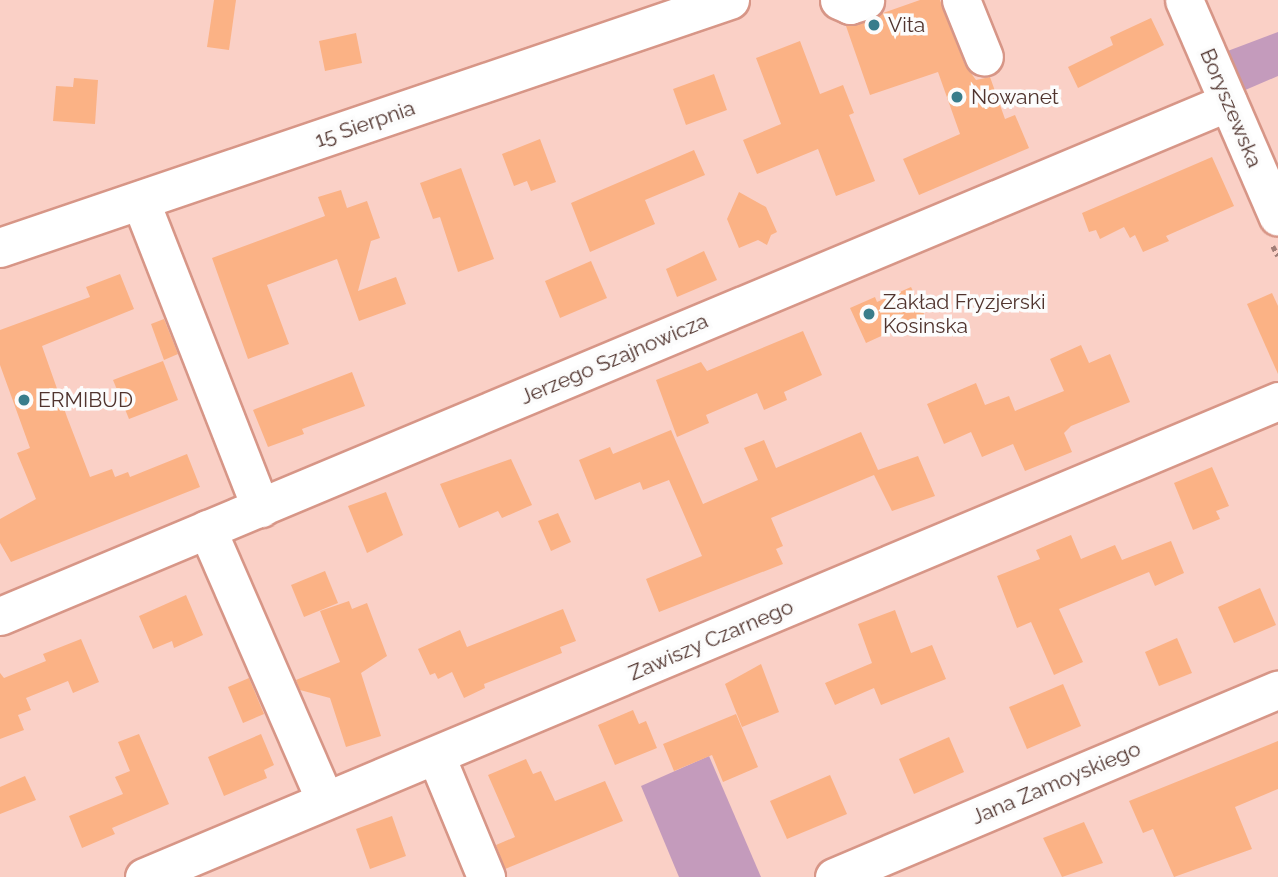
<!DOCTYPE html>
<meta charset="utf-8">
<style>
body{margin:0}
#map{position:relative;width:1278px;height:877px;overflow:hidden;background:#fad0c6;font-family:Raleway,sans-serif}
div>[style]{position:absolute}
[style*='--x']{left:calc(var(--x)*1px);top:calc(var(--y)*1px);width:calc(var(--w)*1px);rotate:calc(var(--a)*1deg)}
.green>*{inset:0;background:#c49bbc}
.building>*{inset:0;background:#fbb285}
.path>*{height:4.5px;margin-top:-2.25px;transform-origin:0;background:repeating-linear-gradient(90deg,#a17e76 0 5px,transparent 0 8.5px)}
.roads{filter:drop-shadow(2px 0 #d79687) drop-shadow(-2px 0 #d79687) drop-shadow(0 2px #d79687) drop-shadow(0 -2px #d79687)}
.minor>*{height:37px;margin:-18.5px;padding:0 18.5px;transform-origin:18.5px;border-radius:18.5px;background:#fff}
.major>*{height:38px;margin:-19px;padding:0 19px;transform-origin:19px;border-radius:19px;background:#fff}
.dots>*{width:19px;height:19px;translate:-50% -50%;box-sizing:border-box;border:4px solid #fcfcfc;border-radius:50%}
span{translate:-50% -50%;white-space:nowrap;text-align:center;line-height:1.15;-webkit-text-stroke:7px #fcfcfc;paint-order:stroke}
.poi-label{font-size:21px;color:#50342e}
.left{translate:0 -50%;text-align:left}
.street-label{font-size:21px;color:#50342e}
</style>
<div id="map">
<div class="green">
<div style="clip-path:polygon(1278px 32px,1278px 76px,1243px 91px,1225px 52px)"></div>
<div style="clip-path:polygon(709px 756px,761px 877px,679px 877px,641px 786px)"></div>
</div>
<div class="building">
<div style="clip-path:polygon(214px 0,236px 0,229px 50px,207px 47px)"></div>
<div style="clip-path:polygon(920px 0,940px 0,965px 65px,976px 80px,990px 77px,1005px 119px,1015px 115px,1029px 148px,919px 195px,903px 159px,960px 134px,938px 72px,870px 95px,846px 26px)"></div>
<div style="clip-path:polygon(1151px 18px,1164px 45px,1078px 88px,1068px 67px,1113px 45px,1110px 37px)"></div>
<div style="clip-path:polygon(356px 33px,362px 63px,325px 71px,319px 41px)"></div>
<div style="clip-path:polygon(800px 41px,820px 94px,843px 85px,854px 113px,849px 115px,875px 181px,836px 196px,818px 149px,757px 174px,743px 140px,781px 124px,756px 58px)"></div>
<div style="clip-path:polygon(714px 74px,727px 110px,686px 125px,673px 89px)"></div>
<div style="clip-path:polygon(74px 78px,98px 80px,95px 124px,53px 121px,56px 86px,73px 87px)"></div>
<div style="clip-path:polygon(540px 139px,556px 182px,531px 191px,527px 181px,514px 186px,502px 154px)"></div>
<div style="clip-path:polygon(694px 150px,705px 175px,645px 200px,655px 224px,590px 252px,571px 203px)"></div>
<div style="clip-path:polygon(1212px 157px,1234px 206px,1166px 236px,1169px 241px,1143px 252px,1135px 235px,1130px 238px,1124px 227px,1100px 239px,1096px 230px,1089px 232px,1082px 213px)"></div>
<div style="clip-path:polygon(461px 168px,494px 259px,458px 272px,440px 217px,433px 219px,420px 183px)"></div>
<div style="clip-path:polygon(341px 190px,347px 208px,367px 201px,380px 238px,371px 241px,358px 291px,396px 277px,406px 304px,359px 321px,337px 259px,267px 285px,289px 344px,248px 359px,212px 258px,325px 216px,318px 197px)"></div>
<div style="clip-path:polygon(739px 192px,766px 207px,777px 232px,771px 235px,767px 245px,758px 240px,739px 248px,727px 219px)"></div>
<div style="clip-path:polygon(704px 251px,717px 280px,677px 297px,666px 269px)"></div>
<div style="clip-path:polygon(591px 261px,607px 298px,560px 318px,545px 281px)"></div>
<div style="clip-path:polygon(120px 274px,134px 309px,42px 346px,67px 417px,90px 477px,112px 469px,115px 477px,128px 472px,130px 477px,187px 454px,200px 487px,11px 562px,0 543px,0 519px,36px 499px,17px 453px,30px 448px,0 365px,0 330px,90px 297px,86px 287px)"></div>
<div style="clip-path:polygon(911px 287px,925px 316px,866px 343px,850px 308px,875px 297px,877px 302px)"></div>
<div style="clip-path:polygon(1272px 293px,1278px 306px,1278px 374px,1247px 304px)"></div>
<div style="clip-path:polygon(164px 319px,178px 354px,164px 360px,151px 324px)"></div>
<div style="clip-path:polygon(803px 331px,822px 375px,784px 392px,787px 400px,764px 410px,757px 393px,706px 415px,709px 423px,677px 437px,656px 380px,701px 362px,707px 371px)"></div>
<div style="clip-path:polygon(1081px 345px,1089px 363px,1110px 354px,1130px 402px,1071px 426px,1064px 433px,1072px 452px,1025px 471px,1013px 444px,982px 457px,971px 432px,944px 444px,927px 404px,976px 383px,985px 405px,1009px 396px,1015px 411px,1064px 391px,1050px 359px)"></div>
<div style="clip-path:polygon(163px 361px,178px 400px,129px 419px,113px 380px)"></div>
<div style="clip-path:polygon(352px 372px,365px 406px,302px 429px,304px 434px,268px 447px,253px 410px)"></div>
<div style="clip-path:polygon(671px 430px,703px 504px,758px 480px,744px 448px,764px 440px,776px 468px,861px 432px,878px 470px,918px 456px,935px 496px,892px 511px,874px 475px,771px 518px,783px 546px,776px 549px,783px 564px,659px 612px,646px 579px,702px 556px,669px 480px,643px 490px,640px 482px,595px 500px,579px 460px,610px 447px,613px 454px)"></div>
<div style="clip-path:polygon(511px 459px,532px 505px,502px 518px,498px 511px,459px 528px,440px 484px)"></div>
<div style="clip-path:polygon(1212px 467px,1229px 506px,1216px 511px,1220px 519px,1193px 530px,1174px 483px)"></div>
<div style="clip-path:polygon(386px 492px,403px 535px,367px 553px,348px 506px)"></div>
<div style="clip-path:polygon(558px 513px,571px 542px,551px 551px,538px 521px)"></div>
<div style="clip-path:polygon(1071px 535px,1081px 559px,1115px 545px,1122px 560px,1171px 541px,1184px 573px,1155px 586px,1149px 572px,1059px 609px,1083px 662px,1054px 675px,1031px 622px,1017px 628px,997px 576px,1040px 559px,1036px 550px)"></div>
<div style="clip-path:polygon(325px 571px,338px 603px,304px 617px,291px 585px)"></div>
<div style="clip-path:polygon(1260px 588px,1276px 625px,1234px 643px,1218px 607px)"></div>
<div style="clip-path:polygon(186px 595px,203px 635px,174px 648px,172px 641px,153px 649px,139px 616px)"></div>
<div style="clip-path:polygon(349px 601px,352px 609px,367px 603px,387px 656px,361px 673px,381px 736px,346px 747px,330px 698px,300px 690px,296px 680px,340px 662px,320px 611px)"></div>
<div style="clip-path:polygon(563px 609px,576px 641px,560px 647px,562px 653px,484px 684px,485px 688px,464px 698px,452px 672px,438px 679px,435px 673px,430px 675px,418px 649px,460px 630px,467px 647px)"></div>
<div style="clip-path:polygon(895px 610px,911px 653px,932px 645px,946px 679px,881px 705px,874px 688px,835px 705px,825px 683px,872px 663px,858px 624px)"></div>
<div style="clip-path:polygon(1177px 638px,1192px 673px,1159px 686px,1145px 652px)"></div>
<div style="clip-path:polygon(81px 639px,99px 682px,73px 693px,68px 681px,26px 698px,31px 710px,18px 715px,24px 730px,0 739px,0 673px,4px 678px,46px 661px,43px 654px)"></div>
<div style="clip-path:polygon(761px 664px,779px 712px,742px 727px,725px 684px)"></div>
<div style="clip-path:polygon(249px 678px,264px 714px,243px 723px,228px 687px)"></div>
<div style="clip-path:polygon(1063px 684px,1081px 726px,1027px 749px,1009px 707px)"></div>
<div style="clip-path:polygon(633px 710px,639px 724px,646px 721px,657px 748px,615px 765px,598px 725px)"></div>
<div style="clip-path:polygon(736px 714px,758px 767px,723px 782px,712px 755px,674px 771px,663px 744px)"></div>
<div style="clip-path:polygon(139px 734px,169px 804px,112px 828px,115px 834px,82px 848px,69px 816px,123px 794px,115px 777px,130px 771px,118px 742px)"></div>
<div style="clip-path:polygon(261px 734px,274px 765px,264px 770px,267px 778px,224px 796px,208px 757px)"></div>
<div style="clip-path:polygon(949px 737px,964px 772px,914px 794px,899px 759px)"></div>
<div style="clip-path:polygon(1278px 741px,1278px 789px,1235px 807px,1252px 849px,1174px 877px,1153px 829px,1143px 833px,1129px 801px)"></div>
<div style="clip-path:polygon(526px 759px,533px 774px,541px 771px,555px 801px,605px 781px,623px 821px,505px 869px,496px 845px,515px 837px,488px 775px)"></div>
<div style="clip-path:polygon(830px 775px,847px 814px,787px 839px,770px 801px)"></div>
<div style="clip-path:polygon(25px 776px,36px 800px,0 814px,0 787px)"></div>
<div style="clip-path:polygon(392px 816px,406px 856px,370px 869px,356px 829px)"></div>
<div style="clip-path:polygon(1084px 822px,1103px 863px,1062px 877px,1043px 838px)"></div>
</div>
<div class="path">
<div style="--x:1273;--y:246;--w:11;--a:63"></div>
</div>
<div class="roads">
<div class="minor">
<div style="--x:839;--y:0;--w:12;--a:24"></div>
<div style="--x:850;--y:5;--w:16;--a:-18"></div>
<div style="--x:961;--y:0;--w:61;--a:68"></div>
<div style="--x:1184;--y:0;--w:236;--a:66.6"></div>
<div style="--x:140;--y:200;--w:331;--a:68.6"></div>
<div style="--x:207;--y:529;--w:296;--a:66.5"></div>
<div style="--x:0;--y:616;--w:1331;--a:-22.71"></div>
<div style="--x:436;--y:756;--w:131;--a:67.5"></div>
<div style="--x:144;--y:877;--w:1230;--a:-22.77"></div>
<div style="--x:834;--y:877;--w:482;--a:-22.9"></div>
</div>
<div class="major">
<div style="--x:0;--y:248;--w:771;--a:-18.76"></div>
</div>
</div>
<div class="dots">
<div style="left:874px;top:25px;background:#397d8b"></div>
<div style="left:957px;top:97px;background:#397d8b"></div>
<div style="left:869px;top:314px;background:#397d8b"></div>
<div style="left:24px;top:400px;background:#397d8b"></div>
</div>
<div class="poi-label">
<span class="left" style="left:888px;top:25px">Vita</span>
<span class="left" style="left:971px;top:97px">Nowanet</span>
<span class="left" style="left:883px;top:314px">Zakład Fryzjerski<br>Kosinska</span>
<span class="left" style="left:38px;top:400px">ERMIBUD</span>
</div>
<div class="street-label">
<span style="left:1231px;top:108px;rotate:67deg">Boryszewska</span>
<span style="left:365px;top:124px;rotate:-19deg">15 Sierpnia</span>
<span style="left:614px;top:359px;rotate:-23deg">Jerzego Szajnowicza</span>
<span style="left:711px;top:640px;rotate:-23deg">Zawiszy Czarnego</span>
<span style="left:1056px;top:783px;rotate:-23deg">Jana Zamoyskiego</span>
</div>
</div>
